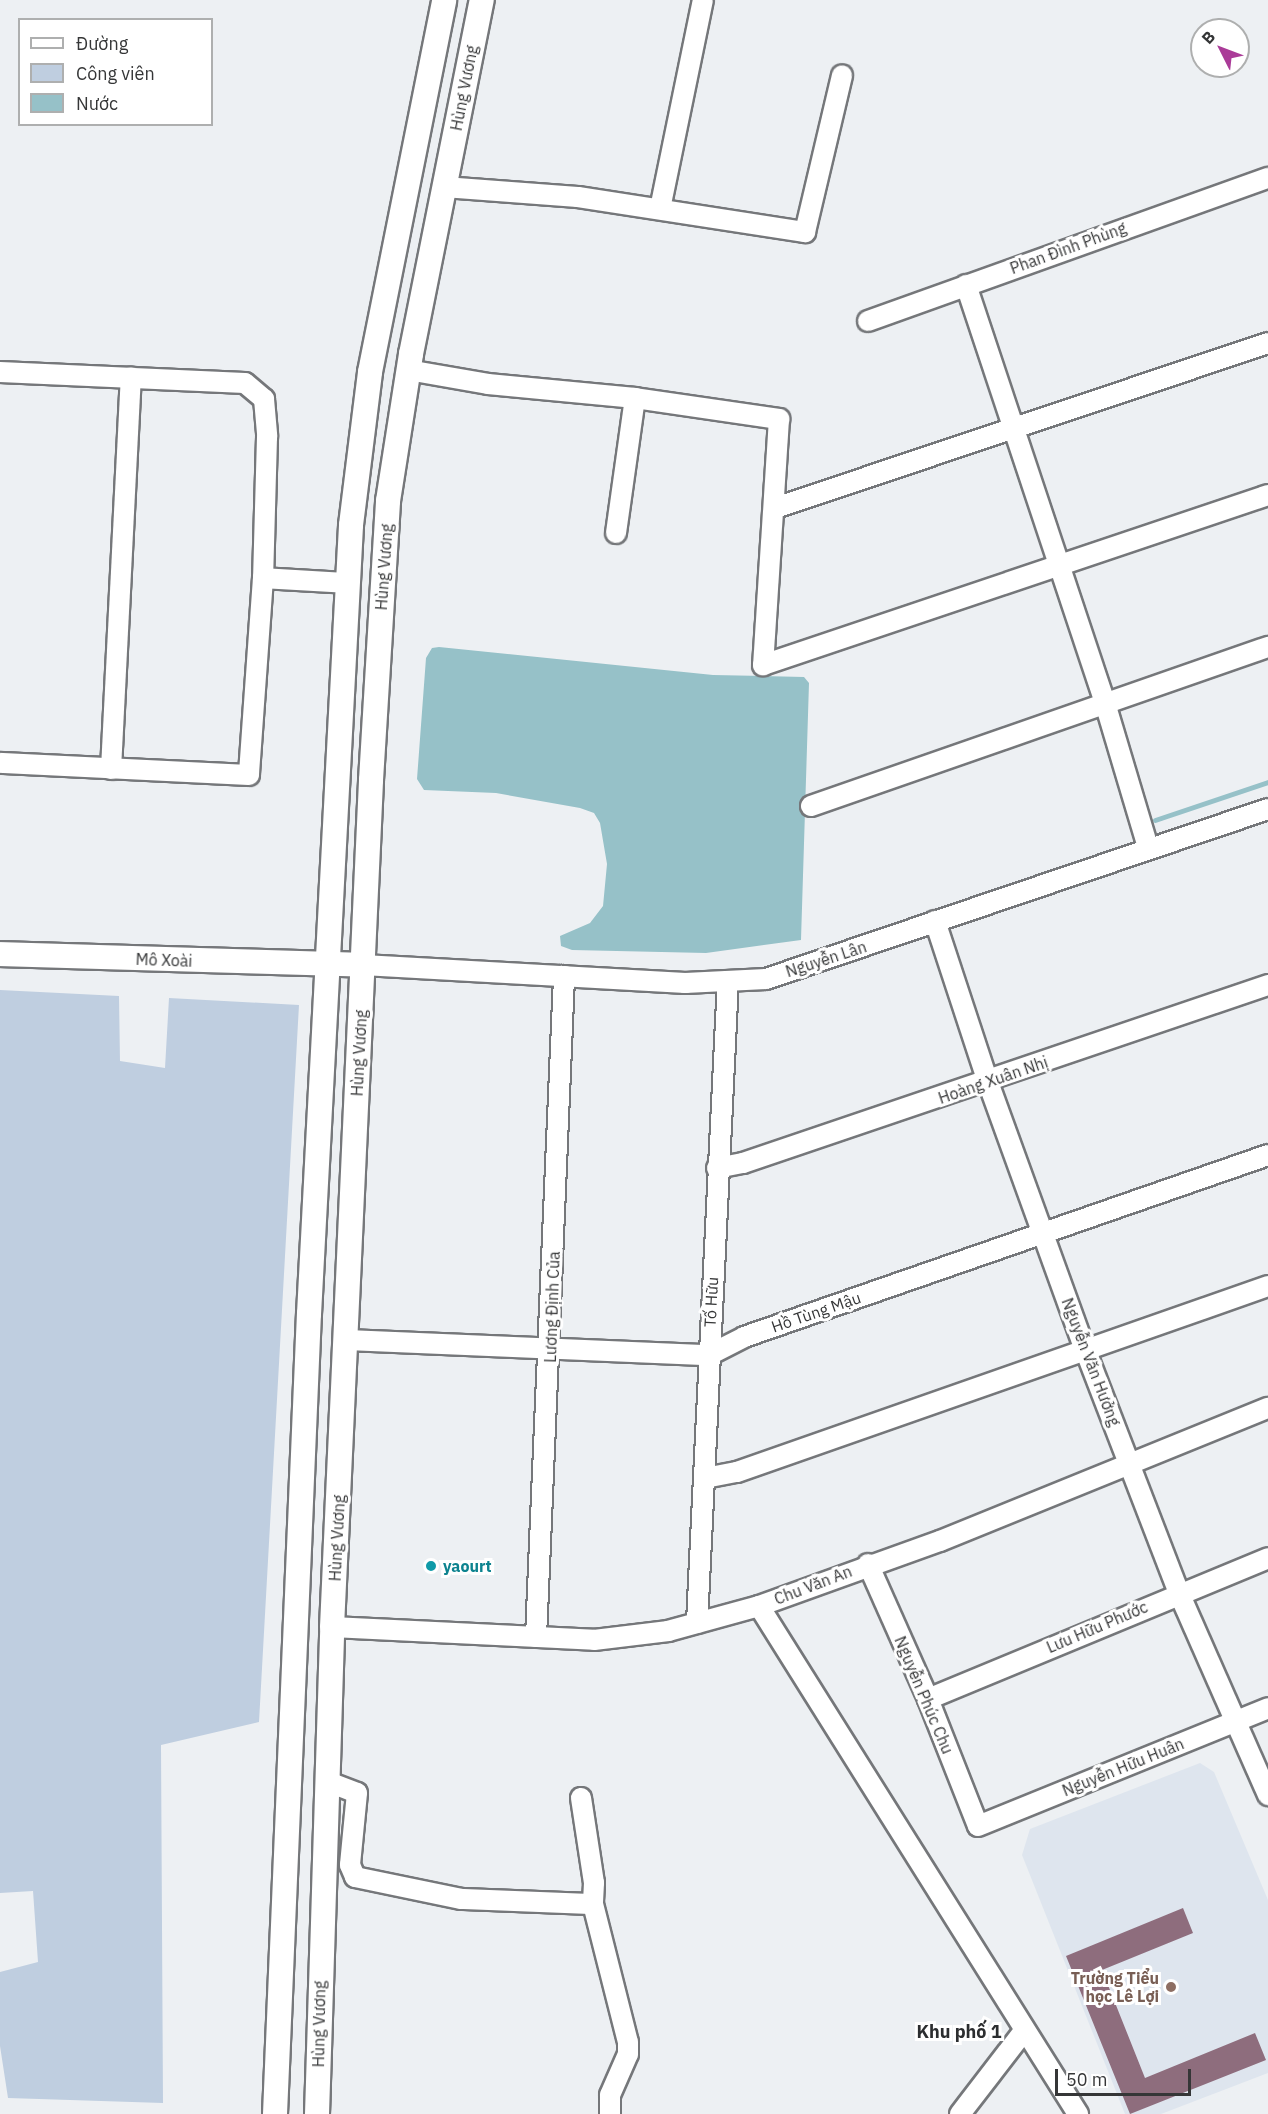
<!DOCTYPE html>
<meta charset="utf-8">
<style>
body{margin:0}
#map{position:relative;width:1268px;height:2114px;overflow:hidden;background:#edf0f3;font-family:"IBM Plex Sans",sans-serif}
div>[style]{position:absolute}
[style*='--x']{left:calc(var(--x)*1px);top:calc(var(--y)*1px);width:calc(var(--w)*1px);rotate:calc(var(--a)*1deg)}
.built>*{inset:0;background:#dee5ee}
.green>*{inset:0;background:#bfcee0}
.water>*{inset:0;background:#96c1c8}
.stream>*{height:5px;margin:-2.5px;padding:0 2.5px;transform-origin:2.5px;border-radius:2.5px;background:#96c1c8}
.building>*{inset:0;background:#8e6d7d}
.roads{filter:drop-shadow(2px 0 #75777a) drop-shadow(-2px 0 #75777a) drop-shadow(0 2px #75777a) drop-shadow(0 -2px #75777a)}
.minor>*{height:20px;margin:-10px;padding:0 10px;transform-origin:10px;border-radius:10px;background:#fff}
.major>*{height:24px;margin:-12px;padding:0 12px;transform-origin:12px;border-radius:12px;background:#fff}
.dots>*{width:16px;height:16px;translate:-50% -50%;box-sizing:border-box;border:3px solid #fff;border-radius:50%}
span{translate:-50% -50%;white-space:nowrap;text-align:center;line-height:1.15;-webkit-text-stroke:6px #fff;paint-order:stroke}
.street-label{font-size:16px;color:#353637}
.culture-label{font-size:16px;color:#0d838f;font-weight:700}
.left{translate:0 -50%;text-align:left}
.education-label{font-size:16px;color:#785e54;font-weight:700}
.right{translate:-100% -50%;text-align:right}
.neighbourhood-label{font-size:18px;color:#2b2d2f;font-weight:700}
.legend{position:absolute;left:18px;top:18px;width:195px;height:108px;box-sizing:border-box;background:#fff;border:2px solid #aeafaf;margin:0;padding:8px 10px;list-style:none;font-size:18px;color:#353637}
.legend li{display:flex;align-items:center;gap:12px;height:30px}
.legend b{width:30px;border:2px solid #aeafaf}
.north{position:absolute;left:1190px;top:18px;width:60px;height:60px;box-sizing:border-box;background:#fff;border:2px solid #aeafaf;border-radius:50%;rotate:312deg;font-size:16px;font-weight:700;line-height:24px;text-align:center;color:#353637}
.north::after{content:'';display:block;margin:auto;width:21px;height:27px;background:#aa3b98;clip-path:polygon(50% 0,100% 100%,50% 72%,0 100%)}
.scale{position:absolute;left:1055px;top:2069px;width:136px;height:27px;box-sizing:border-box;border:3px solid #353637;border-top:0;padding-left:8px;font-size:18px;line-height:21px;white-space:nowrap;color:#353637;-webkit-text-stroke:4px #fff;paint-order:stroke}
</style>
<div id="map">
<div class="built">
<div style="clip-path:polygon(1200px 1763px,1214px 1772px,1268px 1900px,1268px 2073px,1161px 2114px,1125px 2114px,1022px 1855px,1030px 1829px)"></div>
</div>
<div class="green">
<div style="clip-path:polygon(0 990px,119px 996px,120px 1061px,165px 1068px,169px 998px,299px 1005px,259px 1722px,161px 1745px,163px 2103px,8px 2098px,0 2046px,0 1972px,38px 1962px,33px 1891px,0 1893px)"></div>
</div>
<div class="water">
<div style="clip-path:polygon(439px 647px,713px 675px,804px 677px,809px 683px,801px 940px,706px 953px,572px 950px,561px 946px,560px 936px,590px 923px,603px 906px,607px 864px,600px 823px,594px 813px,580px 808px,496px 793px,424px 790px,417px 779px,426px 658px,432px 648px)"></div>
</div>
<div class="stream">
<div style="--x:1155;--y:820;--w:119;--a:-18.6"></div>
</div>
<div class="building">
<div style="clip-path:polygon(1183px 1908px,1193px 1933px,1102px 1970px,1145px 2078px,1255px 2033px,1266px 2060px,1130px 2114px,1066px 1956px)"></div>
</div>
<div class="roads">
<div class="minor">
<div style="--x:444;--y:187;--w:134;--a:4.3"></div>
<div style="--x:578;--y:197;--w:230;--a:8.8"></div>
<div style="--x:805;--y:232;--w:161;--a:-76.7"></div>
<div style="--x:660;--y:209;--w:213;--a:-78.4"></div>
<div style="--x:966;--y:285;--w:441;--a:71.6"></div>
<div style="--x:1105;--y:703;--w:150;--a:73.4"></div>
<div style="--x:868;--y:321;--w:425;--a:-19.7"></div>
<div style="--x:408;--y:370;--w:81;--a:9.9"></div>
<div style="--x:488;--y:384;--w:148;--a:5.4"></div>
<div style="--x:0;--y:372;--w:245;--a:2.6"></div>
<div style="--x:245;--y:383;--w:25;--a:40"></div>
<div style="--x:264;--y:399;--w:38;--a:85"></div>
<div style="--x:267;--y:437;--w:141;--a:91.6"></div>
<div style="--x:263;--y:578;--w:197;--a:94.1"></div>
<div style="--x:249;--y:775;--w:249;--a:-177.2"></div>
<div style="--x:775;--y:508;--w:520;--a:-18.5"></div>
<div style="--x:616;--y:533;--w:136;--a:-82"></div>
<div style="--x:635;--y:398;--w:146;--a:8.3"></div>
<div style="--x:779;--y:419;--w:247;--a:93.7"></div>
<div style="--x:763;--y:665;--w:533;--a:-18.6"></div>
<div style="--x:263;--y:578;--w:85;--a:3.4"></div>
<div style="--x:111;--y:769;--w:392;--a:-87.1"></div>
<div style="--x:811;--y:806;--w:484;--a:-19.2"></div>
<div style="--x:935;--y:921;--w:169;--a:71.8"></div>
<div style="--x:988;--y:1082;--w:287;--a:70.1"></div>
<div style="--x:1086;--y:1352;--w:258;--a:68.9"></div>
<div style="--x:1179;--y:1593;--w:221;--a:66.2"></div>
<div style="--x:363;--y:965;--w:323;--a:3.2"></div>
<div style="--x:685;--y:983;--w:81;--a:-2.8"></div>
<div style="--x:766;--y:979;--w:530;--a:-18.71"></div>
<div style="--x:717;--y:1168;--w:26;--a:-11"></div>
<div style="--x:743;--y:1163;--w:554;--a:-18.73"></div>
<div style="--x:347;--y:1340;--w:362;--a:2.4"></div>
<div style="--x:709;--y:1355;--w:39;--a:-27"></div>
<div style="--x:744;--y:1337;--w:555;--a:-19.15"></div>
<div style="--x:705;--y:1478;--w:33;--a:-11"></div>
<div style="--x:737;--y:1472;--w:563;--a:-19.3"></div>
<div style="--x:868;--y:1564;--w:148;--a:66"></div>
<div style="--x:928;--y:1699;--w:136;--a:68.5"></div>
<div style="--x:978;--y:1826;--w:313;--a:-22.1"></div>
<div style="--x:759;--y:1606;--w:600;--a:57.87"></div>
<div style="--x:697;--y:1623;--w:643;--a:-87.24"></div>
<div style="--x:332;--y:1627;--w:262;--a:2.8"></div>
<div style="--x:594;--y:1640;--w:75;--a:-6.9"></div>
<div style="--x:668;--y:1631;--w:94;--a:-15.4"></div>
<div style="--x:759;--y:1606;--w:192;--a:-19.8"></div>
<div style="--x:940;--y:1541;--w:354;--a:-22.1"></div>
<div style="--x:536;--y:1637;--w:662;--a:-87.57"></div>
<div style="--x:928;--y:1699;--w:368;--a:-22.5"></div>
<div style="--x:326;--y:1781;--w:33;--a:21"></div>
<div style="--x:357;--y:1793;--w:72;--a:95.6"></div>
<div style="--x:350;--y:1865;--w:13;--a:67"></div>
<div style="--x:355;--y:1877;--w:108;--a:11.7"></div>
<div style="--x:461;--y:1899;--w:132;--a:2.2"></div>
<div style="--x:593;--y:1904;--w:142;--a:75.8"></div>
<div style="--x:628;--y:2042;--w:12;--a:90"></div>
<div style="--x:628;--y:2054;--w:45;--a:113.7"></div>
<div style="--x:610;--y:2095;--w:19;--a:90"></div>
<div style="--x:581;--y:1798;--w:86;--a:81.3"></div>
<div style="--x:594;--y:1883;--w:21;--a:93"></div>
<div style="--x:960;--y:2114;--w:105;--a:-52.4"></div>
</div>
<div class="major">
<div style="--x:0;--y:954;--w:363;--a:1.7"></div>
<div style="--x:275;--y:2114;--w:801;--a:-87.57"></div>
<div style="--x:309;--y:1314;--w:790;--a:-86.95"></div>
<div style="--x:351;--y:525;--w:154;--a:-82.9"></div>
<div style="--x:370;--y:372;--w:379;--a:-78.7"></div>
<div style="--x:317;--y:2114;--w:487;--a:-88.2"></div>
<div style="--x:332;--y:1627;--w:848;--a:-87.36"></div>
<div style="--x:371;--y:780;--w:280;--a:-86.5"></div>
<div style="--x:388;--y:501;--w:149;--a:-81.1"></div>
<div style="--x:411;--y:354;--w:361;--a:-78.7"></div>
</div>
</div>
<div class="dots">
<div style="left:431px;top:1566px;background:#0f9aa8"></div>
<div style="left:1171px;top:1987px;background:#8d6e63"></div>
</div>
<div class="street-label">
<span style="left:464px;top:88px;rotate:-79deg">Hùng Vương</span>
<span style="left:1068px;top:248px;rotate:-20deg">Phan Đình Phùng</span>
<span style="left:384px;top:567px;rotate:-86deg">Hùng Vương</span>
<span style="left:826px;top:959px;rotate:-18deg">Nguyễn Lân</span>
<span style="left:164px;top:960px;rotate:2deg">Mô Xoài</span>
<span style="left:359px;top:1053px;rotate:-87deg">Hùng Vương</span>
<span style="left:993px;top:1080px;rotate:-19deg">Hoàng Xuân Nhị</span>
<span style="left:711px;top:1302px;rotate:-87deg">Tố Hữu</span>
<span style="left:552px;top:1307px;rotate:-88deg">Lương Định Của</span>
<span style="left:816px;top:1312px;rotate:-19deg">Hồ Tùng Mậu</span>
<span style="left:1091px;top:1362px;rotate:69deg">Nguyễn Văn Hưởng</span>
<span style="left:337px;top:1538px;rotate:-87deg">Hùng Vương</span>
<span style="left:813px;top:1585px;rotate:-21deg">Chu Văn An</span>
<span style="left:1097px;top:1627px;rotate:-23deg">Lưu Hữu Phước</span>
<span style="left:924px;top:1695px;rotate:67deg">Nguyễn Phúc Chu</span>
<span style="left:1123px;top:1767px;rotate:-22deg">Nguyễn Hữu Huân</span>
<span style="left:319px;top:2024px;rotate:-89deg">Hùng Vương</span>
</div>
<div class="culture-label">
<span class="left" style="left:443px;top:1566px">yaourt</span>
</div>
<div class="education-label">
<span class="right" style="left:1159px;top:1987px">Trường Tiểu<br>học Lê Lợi</span>
</div>
<div class="neighbourhood-label">
<span style="left:959px;top:2032px">Khu phố 1</span>
</div>
<ul class="legend">
<li><b style="height:8px;background:#fff"></b>Đường</li>
<li><b style="height:16px;background:#bfcee0"></b>Công viên</li>
<li><b style="height:16px;background:#96c1c8"></b>Nước</li>
</ul>
<div class="north">B</div>
<div class="scale">50 m</div>
</div>
